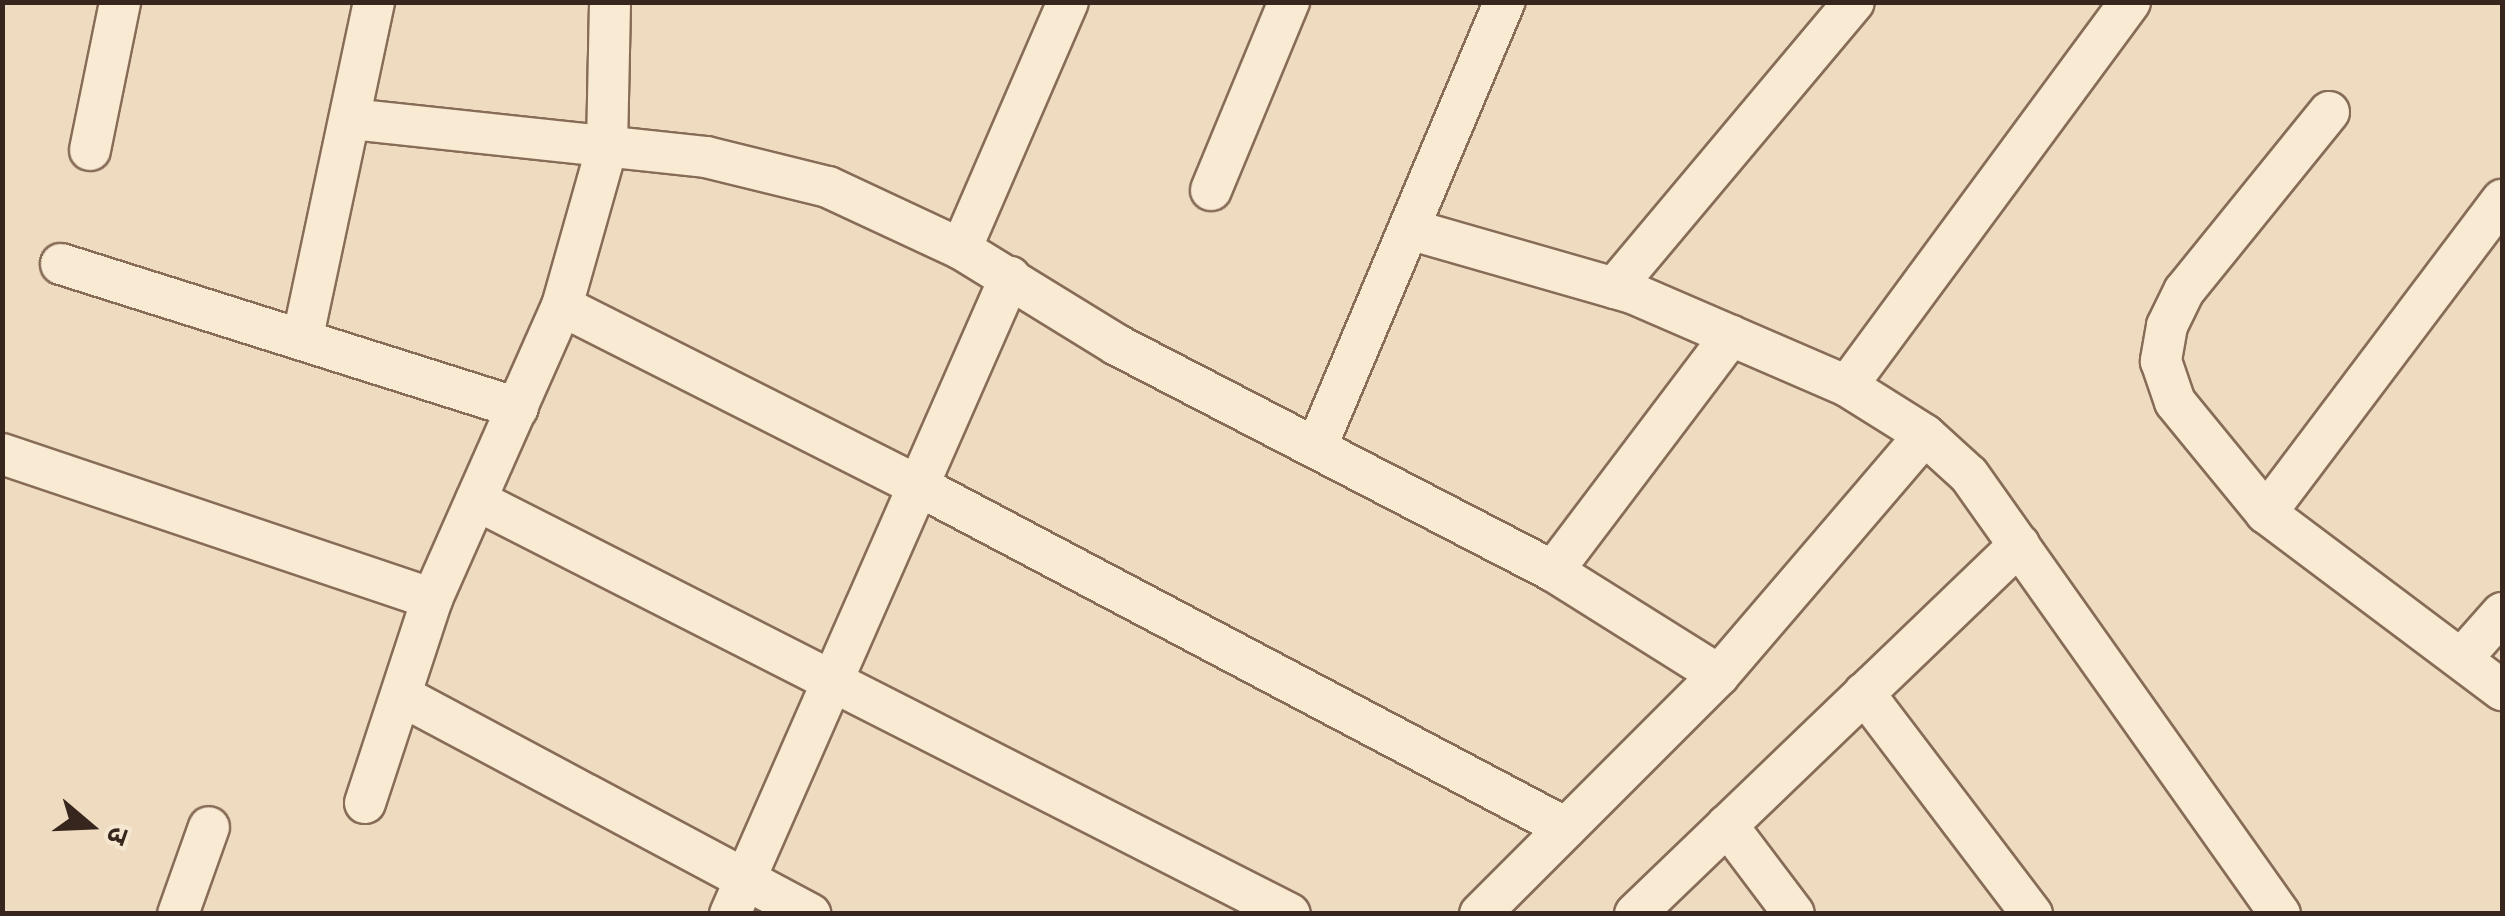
<!DOCTYPE html>
<meta charset="utf-8">
<style>
body{margin:0}
#map{position:relative;width:2505px;height:916px;overflow:hidden;background:#eedbc0;font-family:"PT Serif","Noto Sans Devanagari",serif}
div>[style]{position:absolute}
[style*='--x']{left:calc(var(--x)*1px);top:calc(var(--y)*1px);width:calc(var(--w)*1px);rotate:calc(var(--a)*1deg)}
.roads{filter:drop-shadow(2px 0 #876c58) drop-shadow(-2px 0 #876c58) drop-shadow(0 2px #876c58) drop-shadow(0 -2px #876c58)}
.street>*{height:40px;margin:-20px;padding:0 20px;transform-origin:20px;border-radius:20px;background:#f9ead4}
span{translate:-50% -50%;white-space:nowrap;text-align:center;line-height:1.15;-webkit-text-stroke:9px #f5e6d0;paint-order:stroke}
.frame{position:absolute;inset:0;border:5px solid #37261d;pointer-events:none}
.north{position:absolute;left:40px;top:776px;width:100px;height:100px;-webkit-text-stroke:8px #f5e6d0;paint-order:stroke;rotate:109deg;font-size:28px;font-weight:700;line-height:40px;text-align:center;color:#37261d}
.north::after{content:'';display:block;margin:auto;width:35px;height:45px;background:#37261d;clip-path:polygon(50% 0,100% 100%,50% 72%,0 100%)}
</style>
<div id="map">
<div class="roads">
<div class="street">
<div style="--x:2329;--y:112;--w:230;--a:129"></div>
<div style="--x:2184;--y:291;--w:39;--a:116"></div>
<div style="--x:2167;--y:326;--w:36;--a:100"></div>
<div style="--x:2161;--y:361;--w:43;--a:71.1"></div>
<div style="--x:2175;--y:402;--w:144;--a:50.7"></div>
<div style="--x:2266;--y:513;--w:295;--a:36.9"></div>
<div style="--x:351;--y:119;--w:357;--a:6.1"></div>
<div style="--x:706;--y:157;--w:126;--a:13.8"></div>
<div style="--x:828;--y:187;--w:147;--a:25"></div>
<div style="--x:961;--y:249;--w:183;--a:31.6"></div>
<div style="--x:1117;--y:345;--w:491;--a:27.4"></div>
<div style="--x:1553;--y:571;--w:196;--a:32.1"></div>
<div style="--x:90;--y:150;--w:151;--a:-78.5"></div>
<div style="--x:1211;--y:190;--w:204;--a:-67.5"></div>
<div style="--x:1409;--y:229;--w:232;--a:16"></div>
<div style="--x:1632;--y:293;--w:234;--a:23.4"></div>
<div style="--x:1847;--y:386;--w:92;--a:32.1"></div>
<div style="--x:1925;--y:435;--w:59;--a:42.3"></div>
<div style="--x:1969;--y:475;--w:538;--a:54.69"></div>
<div style="--x:961;--y:249;--w:269;--a:-66.6"></div>
<div style="--x:61;--y:264;--w:479;--a:17.5"></div>
<div style="--x:1614;--y:288;--w:373;--a:-50"></div>
<div style="--x:562;--y:306;--w:395;--a:26.8"></div>
<div style="--x:915;--y:484;--w:736;--a:27.85"></div>
<div style="--x:303;--y:336;--w:341;--a:-78"></div>
<div style="--x:1847;--y:386;--w:477;--a:-53.6"></div>
<div style="--x:1316;--y:448;--w:484;--a:-67.1"></div>
<div style="--x:2;--y:454;--w:454;--a:18.6"></div>
<div style="--x:476;--y:500;--w:913;--a:26.96"></div>
<div style="--x:2266;--y:513;--w:392;--a:-53"></div>
<div style="--x:1553;--y:571;--w:295;--a:-52.9"></div>
<div style="--x:2463;--y:657;--w:59;--a:-48.4"></div>
<div style="--x:1864;--y:693;--w:278;--a:52.8"></div>
<div style="--x:402;--y:696;--w:463;--a:28.1"></div>
<div style="--x:365;--y:803;--w:215;--a:-71.8"></div>
<div style="--x:432;--y:599;--w:321;--a:-66.1"></div>
<div style="--x:562;--y:306;--w:165;--a:-74.2"></div>
<div style="--x:607;--y:147;--w:145;--a:-88.8"></div>
<div style="--x:1727;--y:825;--w:111;--a:53"></div>
<div style="--x:178;--y:914;--w:92;--a:-70.4"></div>
<div style="--x:730;--y:914;--w:696;--a:-66.27"></div>
<div style="--x:1480;--y:914;--w:338;--a:-45"></div>
<div style="--x:1719;--y:675;--w:316;--a:-49.4"></div>
<div style="--x:1635;--y:914;--w:533;--a:-43.86"></div>
</div>
</div>
<div class="frame"></div>
<div class="north">उ</div>
</div>
